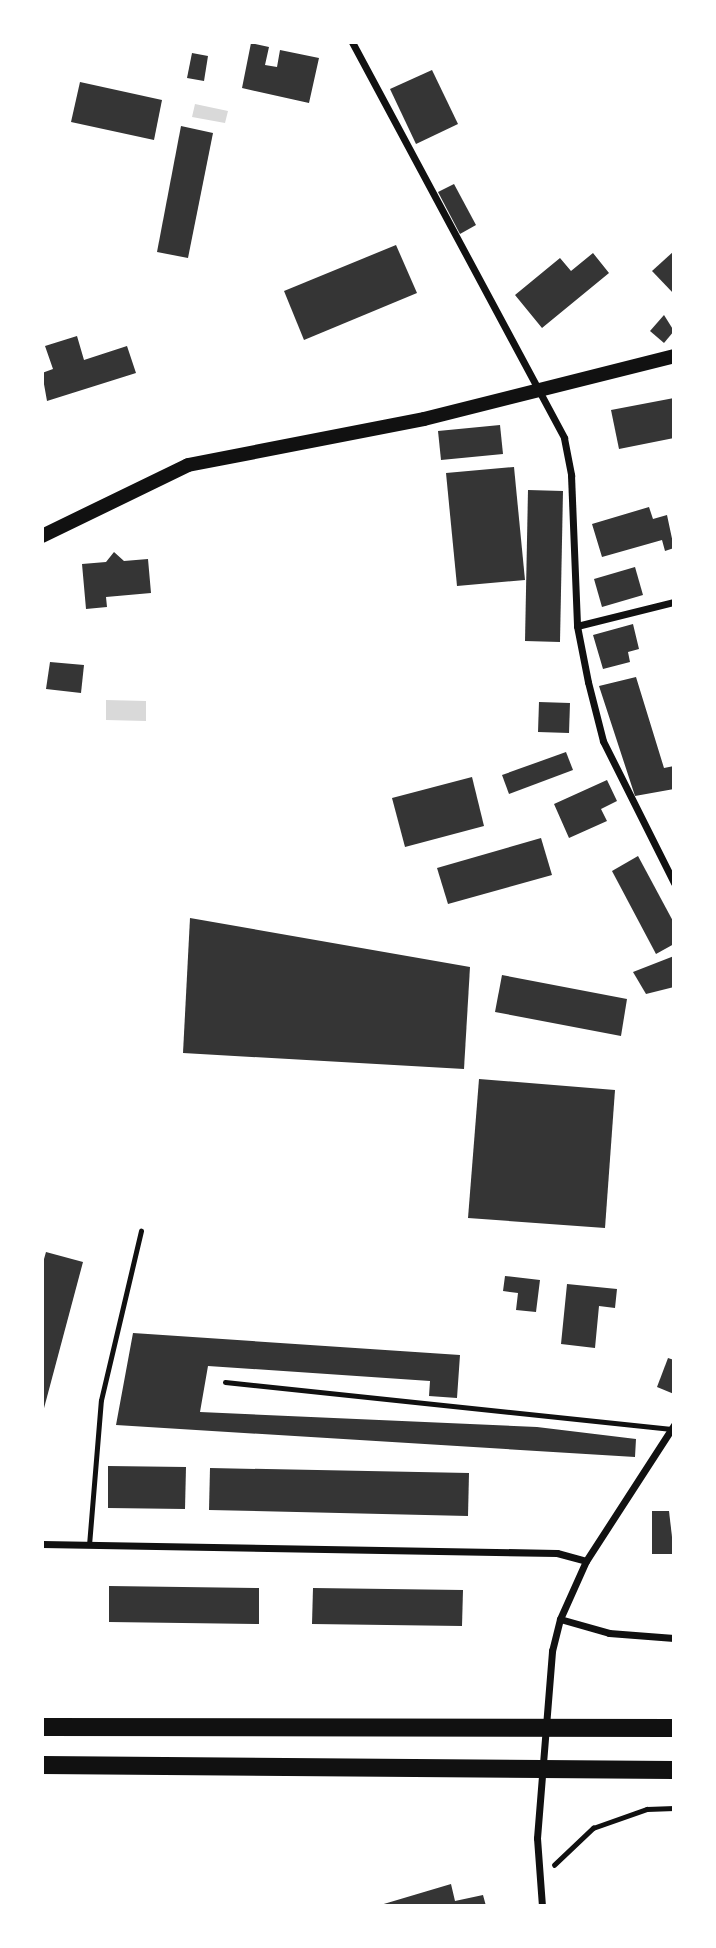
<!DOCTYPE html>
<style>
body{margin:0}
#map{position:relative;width:716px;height:1948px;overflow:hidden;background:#fff;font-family:Jost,sans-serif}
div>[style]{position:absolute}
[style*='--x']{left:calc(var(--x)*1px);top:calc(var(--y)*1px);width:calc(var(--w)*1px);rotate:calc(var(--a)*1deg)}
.water>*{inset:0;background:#d9d9d9}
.building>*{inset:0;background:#353535}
.path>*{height:4.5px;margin:-2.25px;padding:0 2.25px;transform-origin:2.25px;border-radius:2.25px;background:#111}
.service>*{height:5px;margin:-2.5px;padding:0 2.5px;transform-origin:2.5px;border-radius:2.5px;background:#111}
.minor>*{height:7px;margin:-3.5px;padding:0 3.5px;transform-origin:3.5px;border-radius:3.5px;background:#111}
.secondary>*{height:14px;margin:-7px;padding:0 7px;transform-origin:7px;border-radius:7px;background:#111}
.trunk>*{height:18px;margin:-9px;padding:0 9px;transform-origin:9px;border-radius:9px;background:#111}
span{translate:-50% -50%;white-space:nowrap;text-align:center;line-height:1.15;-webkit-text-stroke:6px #fff;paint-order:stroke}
.frame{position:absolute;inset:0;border:44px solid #fff;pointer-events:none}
</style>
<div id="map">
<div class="water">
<div style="clip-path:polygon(195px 104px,228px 111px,225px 123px,192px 117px)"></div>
<div style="clip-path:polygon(106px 700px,146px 701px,146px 721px,106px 720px)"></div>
</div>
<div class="building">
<div style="clip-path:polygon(251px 43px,269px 47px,265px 65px,277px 67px,280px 50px,319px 58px,309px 103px,242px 88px)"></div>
<div style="clip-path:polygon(192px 53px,208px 56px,204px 81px,187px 78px)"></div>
<div style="clip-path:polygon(432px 70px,458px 124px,416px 144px,390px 89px)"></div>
<div style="clip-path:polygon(80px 82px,162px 100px,154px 140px,71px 122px)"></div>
<div style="clip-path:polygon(181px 126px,213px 133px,188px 258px,157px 252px)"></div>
<div style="clip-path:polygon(454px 184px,476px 225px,460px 234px,438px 192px)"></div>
<div style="clip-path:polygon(396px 245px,417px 293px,304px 340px,284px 291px)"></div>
<div style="clip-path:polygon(674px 251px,674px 294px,652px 271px)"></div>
<div style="clip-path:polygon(593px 253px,609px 273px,542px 328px,515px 295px,560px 258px,571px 271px)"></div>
<div style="clip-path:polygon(664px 315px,674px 331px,664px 343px,650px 331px)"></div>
<div style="clip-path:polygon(77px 336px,84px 360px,127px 346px,136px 373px,47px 401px,42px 373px,53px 369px,45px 346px)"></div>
<div style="clip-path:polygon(674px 398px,674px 438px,619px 449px,611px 410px)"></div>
<div style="clip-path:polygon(500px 425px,503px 454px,441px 460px,438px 431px)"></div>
<div style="clip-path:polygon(514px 467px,525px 580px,457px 586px,446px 473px)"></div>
<div style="clip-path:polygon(528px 490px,563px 491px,560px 642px,525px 641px)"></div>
<div style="clip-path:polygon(649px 507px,653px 519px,667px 515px,674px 548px,665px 551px,662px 540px,602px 557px,592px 524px)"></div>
<div style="clip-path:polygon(114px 552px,124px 561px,148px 559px,151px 593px,106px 597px,107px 607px,86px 609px,82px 564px,106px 562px)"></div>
<div style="clip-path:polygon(635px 567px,643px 595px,602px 607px,594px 579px)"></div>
<div style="clip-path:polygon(633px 624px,639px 649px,628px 652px,630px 662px,603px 669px,593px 635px)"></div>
<div style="clip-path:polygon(50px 662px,84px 665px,81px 693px,46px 689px)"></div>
<div style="clip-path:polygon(636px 677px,664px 768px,674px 766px,674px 789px,635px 796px,599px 686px)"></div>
<div style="clip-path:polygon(539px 702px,570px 703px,569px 733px,538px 732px)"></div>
<div style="clip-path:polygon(566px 752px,573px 770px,509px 794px,502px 775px)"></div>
<div style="clip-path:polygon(472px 777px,484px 826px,405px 847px,392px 798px)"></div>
<div style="clip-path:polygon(607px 780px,617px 801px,601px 809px,607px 821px,569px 838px,554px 804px)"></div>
<div style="clip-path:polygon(541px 838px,552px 875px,448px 904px,437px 868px)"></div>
<div style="clip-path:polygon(638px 856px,674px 923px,674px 944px,656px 954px,612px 871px)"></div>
<div style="clip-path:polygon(190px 918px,470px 967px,464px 1069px,183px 1053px)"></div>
<div style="clip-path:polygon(674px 956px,674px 987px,646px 994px,633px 972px)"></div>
<div style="clip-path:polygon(502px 975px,627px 999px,621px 1036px,495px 1012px)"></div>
<div style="clip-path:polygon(479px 1079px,615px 1090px,605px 1228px,468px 1218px)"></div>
<div style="clip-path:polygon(46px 1252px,83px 1262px,43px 1412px,42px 1266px)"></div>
<div style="clip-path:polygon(505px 1276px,540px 1280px,536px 1312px,516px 1310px,518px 1293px,503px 1291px)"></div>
<div style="clip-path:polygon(567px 1284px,617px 1289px,615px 1308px,599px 1306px,595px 1348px,561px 1344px)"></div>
<div style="clip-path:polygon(133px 1333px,460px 1355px,457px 1398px,429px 1396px,430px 1381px,208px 1366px,200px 1412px,537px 1427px,636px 1439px,635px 1457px,116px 1425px)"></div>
<div style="clip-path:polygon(668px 1358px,674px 1360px,674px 1394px,657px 1387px)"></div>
<div style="clip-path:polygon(108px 1466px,186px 1467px,185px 1509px,108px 1508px)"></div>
<div style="clip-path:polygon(210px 1468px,469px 1473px,468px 1516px,209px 1510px)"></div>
<div style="clip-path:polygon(652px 1511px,669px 1511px,674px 1554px,652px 1554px)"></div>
<div style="clip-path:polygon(109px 1586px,259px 1588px,259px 1624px,109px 1622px)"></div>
<div style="clip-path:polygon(313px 1588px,463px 1590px,462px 1626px,312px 1624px)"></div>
<div style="clip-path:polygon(451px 1884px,455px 1901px,483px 1895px,486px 1906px,377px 1906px)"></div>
</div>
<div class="path">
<div style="--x:554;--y:1865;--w:54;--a:-43.5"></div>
<div style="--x:593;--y:1828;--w:57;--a:-19.4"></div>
<div style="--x:647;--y:1809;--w:27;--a:-2"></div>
</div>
<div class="service">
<div style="--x:225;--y:1382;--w:449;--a:6"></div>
<div style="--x:89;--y:1545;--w:145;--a:-85.3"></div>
<div style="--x:101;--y:1400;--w:174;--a:-76.7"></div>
</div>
<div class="minor">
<div style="--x:352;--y:42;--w:449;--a:61.8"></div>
<div style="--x:564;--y:438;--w:38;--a:79"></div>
<div style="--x:571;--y:475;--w:151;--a:87.7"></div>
<div style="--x:577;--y:626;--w:57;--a:78.9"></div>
<div style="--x:588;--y:682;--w:61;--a:75.7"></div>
<div style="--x:603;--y:741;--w:159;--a:63.4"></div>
<div style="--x:577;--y:626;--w:100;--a:-13.9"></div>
<div style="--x:42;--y:1544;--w:515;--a:1"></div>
<div style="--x:557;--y:1553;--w:30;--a:15"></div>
<div style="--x:560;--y:1619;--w:51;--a:15.9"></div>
<div style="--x:609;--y:1633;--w:65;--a:4.4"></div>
<div style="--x:542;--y:1906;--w:68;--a:-94.2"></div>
<div style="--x:537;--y:1838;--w:188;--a:-85.4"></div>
<div style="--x:552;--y:1651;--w:33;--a:-76"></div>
<div style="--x:560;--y:1619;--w:64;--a:-65.9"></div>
<div style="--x:586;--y:1561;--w:162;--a:-57.1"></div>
</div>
<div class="secondary">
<div style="--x:42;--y:536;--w:162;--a:-25.9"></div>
<div style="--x:188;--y:465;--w:240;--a:-11"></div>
<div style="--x:424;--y:419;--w:258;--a:-14.1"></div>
</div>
<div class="trunk">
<div style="--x:42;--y:1727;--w:632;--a:0.09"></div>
<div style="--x:42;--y:1765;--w:632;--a:0.45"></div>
</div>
<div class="frame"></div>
</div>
